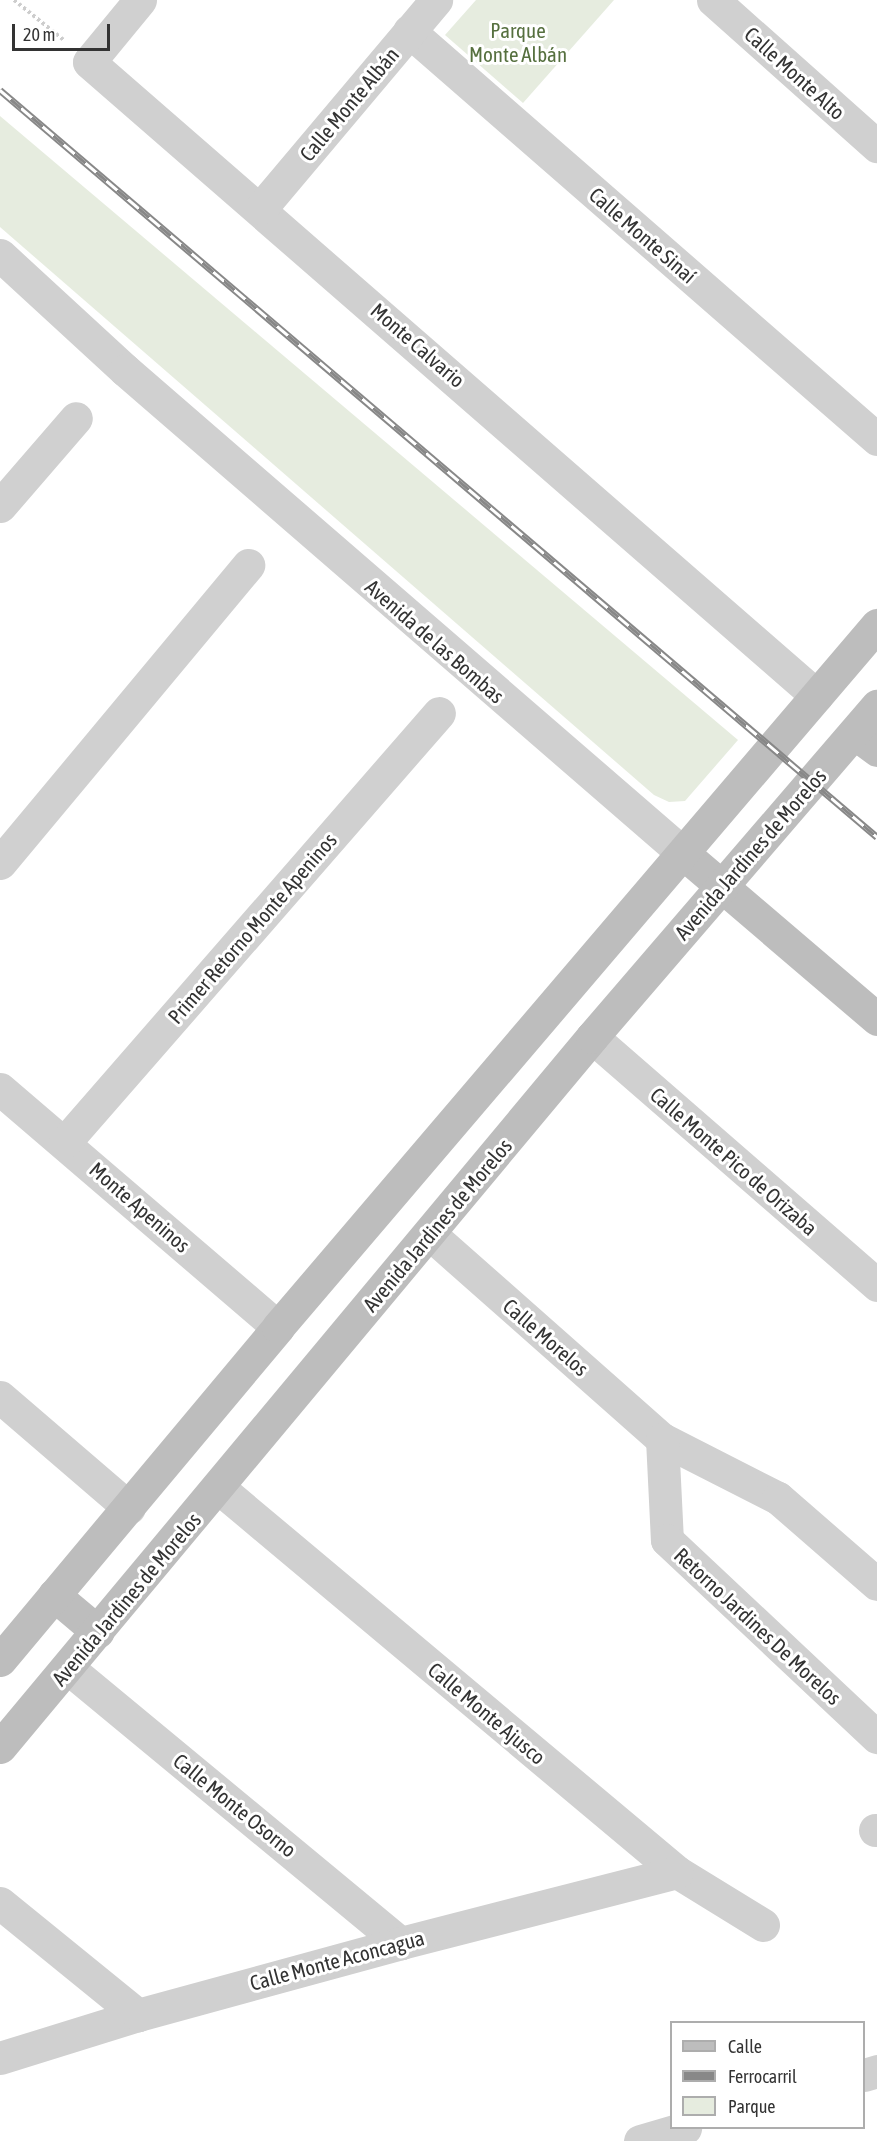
<!DOCTYPE html>
<meta charset="utf-8">
<style>
body{margin:0}
#map{position:relative;width:877px;height:2141px;overflow:hidden;background:#fff;font-family:"Asap Condensed",sans-serif}
div>[style]{position:absolute}
[style*='--x']{left:calc(var(--x)*1px);top:calc(var(--y)*1px);width:calc(var(--w)*1px);rotate:calc(var(--a)*1deg)}
.green>*{inset:0;background:#e6ecdf}
.path>*{height:4px;margin-top:-2px;transform-origin:0;background:repeating-linear-gradient(90deg,#cdcdcd 0 3px,transparent 0 6px)}
.street>*{height:33px;margin:-16.5px;padding:0 16.5px;transform-origin:16.5px;border-radius:16.5px;background:#d0d0d0}
.secondary>*{height:33px;margin:-16.5px;padding:0 16.5px;transform-origin:16.5px;border-radius:16.5px;background:#bdbdbd}
.rail>*{height:7px;margin-top:-3.5px;transform-origin:0;background:repeating-linear-gradient(90deg,#fff 0 14px,#888 0 28px);box-sizing:border-box;border-block:2px solid #888}
span{translate:-50% -50%;white-space:nowrap;text-align:center;line-height:1.15;-webkit-text-stroke:6px #fff;paint-order:stroke}
.park-label{font-size:21px;color:#56703f}
.street-label{font-size:21px;color:#333}
.legend{position:absolute;left:670px;top:2021px;width:195px;height:108px;box-sizing:border-box;background:#fff;border:2px solid #adadad;margin:0;padding:8px 10px;list-style:none;font-size:18px;color:#333}
.legend li{display:flex;align-items:center;gap:12px;height:30px}
.legend b{width:30px;border:2px solid #adadad}
.scale{position:absolute;left:12px;top:24px;width:98px;height:27px;box-sizing:border-box;border:3px solid #333;border-top:0;padding-left:8px;font-size:18px;line-height:21px;white-space:nowrap;color:#333;-webkit-text-stroke:4px #fff;paint-order:stroke}
</style>
<div id="map">
<div class="green">
<div style="clip-path:polygon(476px 0,614px 0,523px 103px,445px 35px)"></div>
<div style="clip-path:polygon(0 116px,738px 740px,685px 801px,669px 802px,654px 795px,0 227px)"></div>
</div>
<div class="path">
<div style="--x:14;--y:0;--w:65;--a:38.8"></div>
</div>
<div class="street">
<div style="--x:140;--y:0;--w:80;--a:129.4"></div>
<div style="--x:89;--y:62;--w:965;--a:41.05"></div>
<div style="--x:713;--y:0;--w:220;--a:41.7"></div>
<div style="--x:409;--y:31;--w:621;--a:41.08"></div>
<div style="--x:261;--y:208;--w:272;--a:-49.9"></div>
<div style="--x:0;--y:255;--w:170;--a:42.6"></div>
<div style="--x:125;--y:370;--w:739;--a:40.89"></div>
<div style="--x:0;--y:506;--w:116;--a:-49.2"></div>
<div style="--x:0;--y:863;--w:388;--a:-50.2"></div>
<div style="--x:592;--y:1037;--w:378;--a:41"></div>
<div style="--x:0;--y:1089;--w:366;--a:40.6"></div>
<div style="--x:65;--y:1142;--w:569;--a:-48.92"></div>
<div style="--x:430;--y:1234;--w:310;--a:41.5"></div>
<div style="--x:662;--y:1439;--w:130;--a:27"></div>
<div style="--x:778;--y:1498;--w:131;--a:41"></div>
<div style="--x:0;--y:1397;--w:170;--a:40.7"></div>
<div style="--x:662;--y:1439;--w:101;--a:87.2"></div>
<div style="--x:667;--y:1540;--w:288;--a:43.2"></div>
<div style="--x:219;--y:1488;--w:598;--a:39.98"></div>
<div style="--x:677;--y:1872;--w:101;--a:31.6"></div>
<div style="--x:68;--y:1668;--w:432;--a:39.6"></div>
<div style="--x:875;--y:1830;--w:2;--a:0"></div>
<div style="--x:0;--y:1903;--w:178;--a:39.1"></div>
<div style="--x:0;--y:2058;--w:145;--a:-17.3"></div>
<div style="--x:138;--y:2015;--w:273;--a:-15.3"></div>
<div style="--x:401;--y:1943;--w:285;--a:-14.4"></div>
<div style="--x:864;--y:2075;--w:14;--a:-17"></div>
<div style="--x:640;--y:2141;--w:47;--a:-16.1"></div>
</div>
<div class="secondary">
<div style="--x:854;--y:733;--w:29;--a:36"></div>
<div style="--x:684;--y:854;--w:254;--a:40.5"></div>
<div style="--x:54;--y:1595;--w:57;--a:40.1"></div>
<div style="--x:0;--y:1660;--w:434;--a:-50.1"></div>
<div style="--x:278;--y:1327;--w:923;--a:-49.53"></div>
<div style="--x:0;--y:1747;--w:924;--a:-50.18"></div>
<div style="--x:592;--y:1037;--w:437;--a:-49.3"></div>
</div>
<div class="rail">
<div style="--x:0;--y:90;--w:1152;--a:40.42"></div>
</div>
<div class="park-label">
<span style="left:518px;top:42px">Parque<br>Monte Albán</span>
</div>
<div class="street-label">
<span style="left:795px;top:73px;rotate:42deg">Calle Monte Alto</span>
<span style="left:349px;top:104px;rotate:-50deg">Calle Monte Albán</span>
<span style="left:643px;top:235px;rotate:41deg">Calle Monte Sinaí</span>
<span style="left:418px;top:345px;rotate:41deg">Monte Calvario</span>
<span style="left:435px;top:641px;rotate:41deg">Avenida de las Bombas</span>
<span style="left:750px;top:854px;rotate:-49deg">Avenida Jardines de Morelos</span>
<span style="left:252px;top:928px;rotate:-49deg">Primer Retorno Monte Apeninos</span>
<span style="left:734px;top:1161px;rotate:41deg">Calle Monte Pico de Orizaba</span>
<span style="left:140px;top:1207px;rotate:41deg">Monte Apeninos</span>
<span style="left:437px;top:1225px;rotate:-50deg">Avenida Jardines de Morelos</span>
<span style="left:546px;top:1337px;rotate:41deg">Calle Morelos</span>
<span style="left:126px;top:1599px;rotate:-50deg">Avenida Jardines de Morelos</span>
<span style="left:758px;top:1626px;rotate:43deg">Retorno Jardines De Morelos</span>
<span style="left:487px;top:1713px;rotate:40deg">Calle Monte Ajusco</span>
<span style="left:235px;top:1805px;rotate:39deg">Calle Monte Osorno</span>
<span style="left:337px;top:1960px;rotate:-15deg">Calle Monte Aconcagua</span>
</div>
<ul class="legend">
<li><b style="height:8px;background:#bdbdbd"></b>Calle</li>
<li><b style="height:8px;background:#888"></b>Ferrocarril</li>
<li><b style="height:16px;background:#e6ecdf"></b>Parque</li>
</ul>
<div class="scale">20 m</div>
</div>
